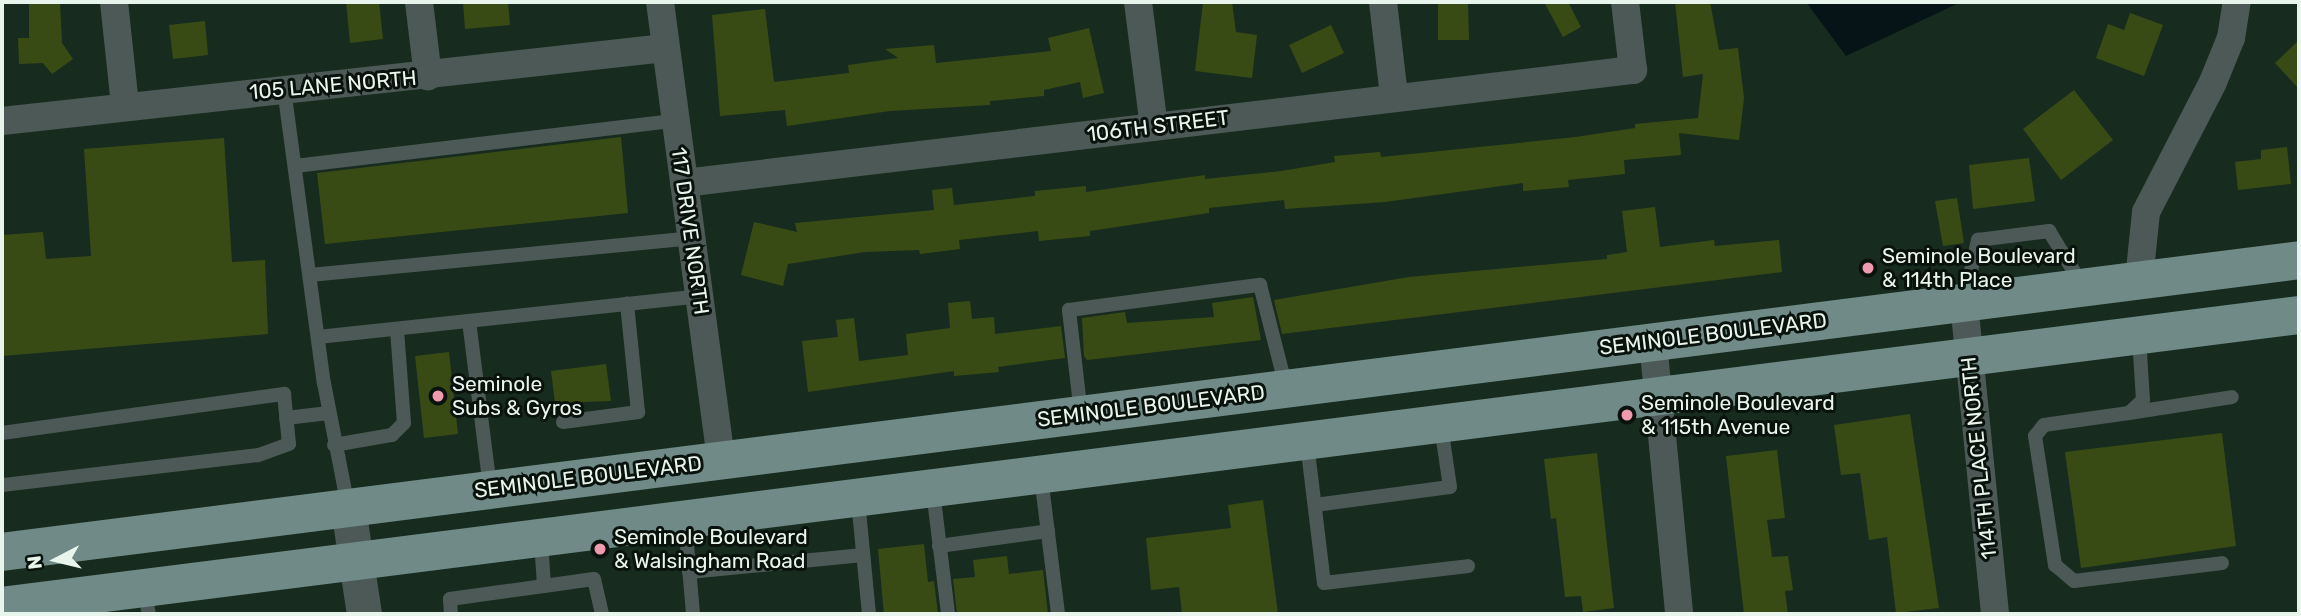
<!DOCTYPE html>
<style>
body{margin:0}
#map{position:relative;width:2301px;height:616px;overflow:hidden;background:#172c1f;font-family:Rubik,sans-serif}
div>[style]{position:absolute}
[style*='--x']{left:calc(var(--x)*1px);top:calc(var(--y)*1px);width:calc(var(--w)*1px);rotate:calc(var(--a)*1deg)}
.water>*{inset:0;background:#061417}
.building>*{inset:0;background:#394b14}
.service>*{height:14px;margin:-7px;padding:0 7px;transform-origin:7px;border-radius:7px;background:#4c5957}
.minor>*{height:28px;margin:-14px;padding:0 14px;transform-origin:14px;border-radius:14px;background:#4c5957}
.tertiary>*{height:35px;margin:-17.5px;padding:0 17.5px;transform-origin:17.5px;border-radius:17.5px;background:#4c5957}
.primary>*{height:38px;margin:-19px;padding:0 19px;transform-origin:19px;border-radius:19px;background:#6f8a87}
.dots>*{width:19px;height:19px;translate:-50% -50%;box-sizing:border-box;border:4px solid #09120c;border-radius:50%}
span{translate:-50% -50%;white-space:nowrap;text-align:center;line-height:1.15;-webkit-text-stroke:6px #09120c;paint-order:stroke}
.street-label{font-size:21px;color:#e8f5ec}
.poi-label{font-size:21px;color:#e8f5ec}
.left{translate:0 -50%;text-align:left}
.frame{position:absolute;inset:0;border:4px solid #e8f5ec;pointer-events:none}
.north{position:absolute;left:21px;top:525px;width:70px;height:70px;-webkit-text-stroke:5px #09120c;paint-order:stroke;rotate:263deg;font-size:19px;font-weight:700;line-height:28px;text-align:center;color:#e8f5ec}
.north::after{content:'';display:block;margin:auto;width:24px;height:32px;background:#e8f5ec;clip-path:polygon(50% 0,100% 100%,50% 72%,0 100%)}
</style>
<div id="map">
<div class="water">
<div style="clip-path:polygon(1806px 2px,1961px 2px,1846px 56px)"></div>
</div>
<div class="building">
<div style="clip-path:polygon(29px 2px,60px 2px,62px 43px,73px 59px,52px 74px,43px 63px,19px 64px,18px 38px,29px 38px)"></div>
<div style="clip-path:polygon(346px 2px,379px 2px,383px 39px,350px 43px)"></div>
<div style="clip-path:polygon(463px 2px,508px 2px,510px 25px,465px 29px)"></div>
<div style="clip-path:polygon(1203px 2px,1232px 2px,1236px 32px,1257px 35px,1252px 78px,1195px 71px)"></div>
<div style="clip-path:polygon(1438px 2px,1468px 2px,1469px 40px,1438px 40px)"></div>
<div style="clip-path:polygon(1544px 2px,1568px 2px,1581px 27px,1563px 37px)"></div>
<div style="clip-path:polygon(1675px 2px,1710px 2px,1719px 50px,1738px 48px,1744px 98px,1739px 140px,1679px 133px,1681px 155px,1624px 160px,1625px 174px,1568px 180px,1569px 187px,1523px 191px,1523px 183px,1385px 202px,1285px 209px,1284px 200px,1209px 208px,1209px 213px,1090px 231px,1090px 236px,1039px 241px,1038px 231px,959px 240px,960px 249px,920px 254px,919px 250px,865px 252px,788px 264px,783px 286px,741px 275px,754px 222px,797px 232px,795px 223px,934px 210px,932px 190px,952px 188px,954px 205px,1035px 196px,1035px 191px,1086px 186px,1086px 192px,1205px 175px,1205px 179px,1281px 171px,1335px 162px,1334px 156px,1380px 152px,1381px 157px,1576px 137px,1635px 128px,1635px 124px,1698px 118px,1703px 74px,1683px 77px)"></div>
<div style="clip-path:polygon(765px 9px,774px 82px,849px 73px,848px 65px,898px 58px,885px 49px,934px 45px,936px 63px,1051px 51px,1048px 38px,1089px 28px,1104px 93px,1083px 98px,1080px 82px,1044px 90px,1044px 96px,990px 101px,990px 105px,890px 111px,787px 126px,785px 110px,720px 116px,712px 15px)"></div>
<div style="clip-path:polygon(2130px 13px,2163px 25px,2144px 76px,2096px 58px,2108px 24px,2124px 30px)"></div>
<div style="clip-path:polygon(205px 21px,208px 55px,173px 59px,169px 25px)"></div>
<div style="clip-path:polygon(1331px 25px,1344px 53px,1302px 73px,1289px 45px)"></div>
<div style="clip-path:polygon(2299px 40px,2299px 89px,2275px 63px)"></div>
<div style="clip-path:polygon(2074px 90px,2113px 140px,2061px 180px,2023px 129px)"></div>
<div style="clip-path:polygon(621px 137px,628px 213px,325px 244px,317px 173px)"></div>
<div style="clip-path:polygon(224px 138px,232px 262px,265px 260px,268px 334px,2px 356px,2px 235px,43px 232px,46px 259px,91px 256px,84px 149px)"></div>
<div style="clip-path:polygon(2287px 147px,2291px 184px,2238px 190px,2235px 162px,2261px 159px,2261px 150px)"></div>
<div style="clip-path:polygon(2029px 158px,2035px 201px,1973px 209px,1969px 165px)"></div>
<div style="clip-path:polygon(1957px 198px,1964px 243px,1943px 246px,1935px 201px)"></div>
<div style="clip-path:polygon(1655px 207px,1660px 247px,1714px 240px,1715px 246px,1779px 240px,1782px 272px,1282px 334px,1274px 300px,1409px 277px,1607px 259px,1607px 255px,1627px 252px,1622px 211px)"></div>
<div style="clip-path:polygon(1253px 297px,1261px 340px,1087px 360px,1084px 356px,1082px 318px,1125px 312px,1127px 323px,1214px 317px,1212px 303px)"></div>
<div style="clip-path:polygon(970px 301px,972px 319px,994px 317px,995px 334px,1061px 326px,1065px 358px,998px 367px,999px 372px,954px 376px,954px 371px,808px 392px,802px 341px,838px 337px,836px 320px,854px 318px,859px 361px,908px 355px,906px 334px,950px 328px,948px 303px)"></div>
<div style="clip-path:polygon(449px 352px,458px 434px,424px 438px,415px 356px)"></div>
<div style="clip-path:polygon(606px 364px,611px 401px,555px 403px,551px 371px)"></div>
<div style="clip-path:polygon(1910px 414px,1939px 608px,1896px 613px,1887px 537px,1869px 540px,1860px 473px,1841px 475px,1834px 425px)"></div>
<div style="clip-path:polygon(2222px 433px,2236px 546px,2081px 568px,2065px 452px)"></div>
<div style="clip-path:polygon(1777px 450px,1785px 518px,1767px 520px,1772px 557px,1788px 556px,1793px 590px,1785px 591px,1788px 614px,1744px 614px,1726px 456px)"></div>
<div style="clip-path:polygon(1597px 453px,1614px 608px,1583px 612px,1581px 596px,1565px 597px,1556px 518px,1551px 519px,1544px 459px)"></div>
<div style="clip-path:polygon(1263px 500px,1278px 614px,1182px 614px,1179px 587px,1151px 590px,1146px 538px,1231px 528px,1228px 505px)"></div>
<div style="clip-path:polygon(924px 544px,928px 582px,934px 581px,938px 614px,884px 614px,878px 549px)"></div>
<div style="clip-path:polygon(1007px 556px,1009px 574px,1043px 570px,1048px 614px,957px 614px,953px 579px,975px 577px,973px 560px)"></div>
</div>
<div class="service">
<div style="--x:284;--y:89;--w:297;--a:82.3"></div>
<div style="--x:324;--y:383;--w:125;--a:79"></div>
<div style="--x:295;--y:166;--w:383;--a:-6.8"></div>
<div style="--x:310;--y:275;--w:383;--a:-5.5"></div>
<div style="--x:1964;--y:302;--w:64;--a:-77.3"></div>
<div style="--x:1978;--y:240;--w:72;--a:-7.2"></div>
<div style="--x:2049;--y:231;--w:61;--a:58.4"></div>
<div style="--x:469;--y:321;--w:168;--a:82.8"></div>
<div style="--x:318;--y:337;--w:383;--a:-6.1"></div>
<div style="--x:2139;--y:337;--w:63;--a:86.4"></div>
<div style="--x:2143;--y:400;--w:19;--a:137"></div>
<div style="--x:2129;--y:413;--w:86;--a:172"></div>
<div style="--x:2044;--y:425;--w:14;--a:129"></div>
<div style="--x:2035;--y:436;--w:131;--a:81.2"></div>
<div style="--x:2055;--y:565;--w:25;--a:40"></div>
<div style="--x:2074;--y:581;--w:149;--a:-6.9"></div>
<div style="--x:2129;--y:413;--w:104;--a:-8.8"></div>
<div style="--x:1081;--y:414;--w:105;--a:-96.6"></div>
<div style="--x:1069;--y:310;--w:193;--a:-7.5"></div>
<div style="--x:1260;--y:285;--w:105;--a:75.7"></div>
<div style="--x:286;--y:418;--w:43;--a:-6.6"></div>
<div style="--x:563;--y:422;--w:76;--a:-7.6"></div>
<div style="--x:638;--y:412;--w:109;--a:-95.8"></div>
<div style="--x:2;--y:433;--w:285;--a:-7.9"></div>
<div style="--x:284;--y:394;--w:50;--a:84.3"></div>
<div style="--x:289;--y:444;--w:33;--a:160"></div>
<div style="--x:258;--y:455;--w:258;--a:173.3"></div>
<div style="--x:1307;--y:443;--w:141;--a:83.1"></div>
<div style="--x:1324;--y:583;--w:145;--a:-6.7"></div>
<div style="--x:334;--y:445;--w:59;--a:-9.8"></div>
<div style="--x:392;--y:435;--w:17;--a:-45"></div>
<div style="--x:404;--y:423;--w:94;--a:-94.3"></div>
<div style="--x:1041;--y:477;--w:138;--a:82.9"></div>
<div style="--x:933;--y:491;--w:124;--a:83"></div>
<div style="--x:858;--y:500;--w:115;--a:84.5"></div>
<div style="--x:1315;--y:505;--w:136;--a:-7.6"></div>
<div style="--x:1450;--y:487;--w:62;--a:-98.4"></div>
<div style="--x:685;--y:522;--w:92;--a:85"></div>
<div style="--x:939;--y:546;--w:110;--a:-7.8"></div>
<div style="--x:689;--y:572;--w:175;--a:-5.6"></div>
<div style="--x:544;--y:586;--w:50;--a:-8"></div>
<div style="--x:594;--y:579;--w:36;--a:77"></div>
<div style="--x:144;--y:589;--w:25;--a:79"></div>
<div style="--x:451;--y:614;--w:15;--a:-94"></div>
<div style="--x:450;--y:599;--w:95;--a:-7.9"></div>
<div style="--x:544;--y:586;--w:46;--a:-93.7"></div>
</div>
<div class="minor">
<div style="--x:114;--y:2;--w:104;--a:83.9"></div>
<div style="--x:419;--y:2;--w:75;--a:83.1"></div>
<div style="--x:660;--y:2;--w:462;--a:82.4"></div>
<div style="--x:1138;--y:2;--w:126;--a:82.7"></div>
<div style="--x:1383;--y:2;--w:95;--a:83.3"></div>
<div style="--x:2;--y:121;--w:667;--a:-6.28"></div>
<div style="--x:684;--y:183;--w:956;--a:-6.79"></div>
<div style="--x:1633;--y:70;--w:68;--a:-96.7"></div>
<div style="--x:2139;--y:280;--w:68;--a:-84.1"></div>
<div style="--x:2146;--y:212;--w:146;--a:-62.7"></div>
<div style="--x:2213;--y:82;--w:48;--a:-67.8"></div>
<div style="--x:2231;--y:38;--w:36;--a:-81"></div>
<div style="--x:1964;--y:303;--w:313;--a:84.3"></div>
<div style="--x:1653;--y:342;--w:273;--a:84.5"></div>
</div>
<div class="tertiary">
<div style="--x:348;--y:508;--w:107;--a:81.4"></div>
</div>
<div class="primary">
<div style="--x:2;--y:552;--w:2315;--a:-7.24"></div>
<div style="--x:2;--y:606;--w:2315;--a:-7.22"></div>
</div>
<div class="dots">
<div style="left:1868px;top:268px;background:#f29aad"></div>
<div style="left:438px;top:396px;background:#f29aad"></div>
<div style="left:1627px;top:415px;background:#f29aad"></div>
<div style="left:600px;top:549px;background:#f29aad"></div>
</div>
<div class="street-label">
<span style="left:333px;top:85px;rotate:-5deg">105 LANE NORTH</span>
<span style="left:1158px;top:126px;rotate:-7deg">106TH STREET</span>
<span style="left:690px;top:231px;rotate:82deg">117 DRIVE NORTH</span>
<span style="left:1713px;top:334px;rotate:-7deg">SEMINOLE BOULEVARD</span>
<span style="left:1151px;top:406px;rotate:-7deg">SEMINOLE BOULEVARD</span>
<span style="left:1979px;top:458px;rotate:-96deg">114TH PLACE NORTH</span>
<span style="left:588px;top:477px;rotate:-7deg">SEMINOLE BOULEVARD</span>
</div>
<div class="poi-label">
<span class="left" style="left:1882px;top:268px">Seminole Boulevard<br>&amp; 114th Place</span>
<span class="left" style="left:452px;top:396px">Seminole<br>Subs &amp; Gyros</span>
<span class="left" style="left:1641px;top:415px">Seminole Boulevard<br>&amp; 115th Avenue</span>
<span class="left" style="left:614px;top:549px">Seminole Boulevard<br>&amp; Walsingham Road</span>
</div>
<div class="frame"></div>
<div class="north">N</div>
</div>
